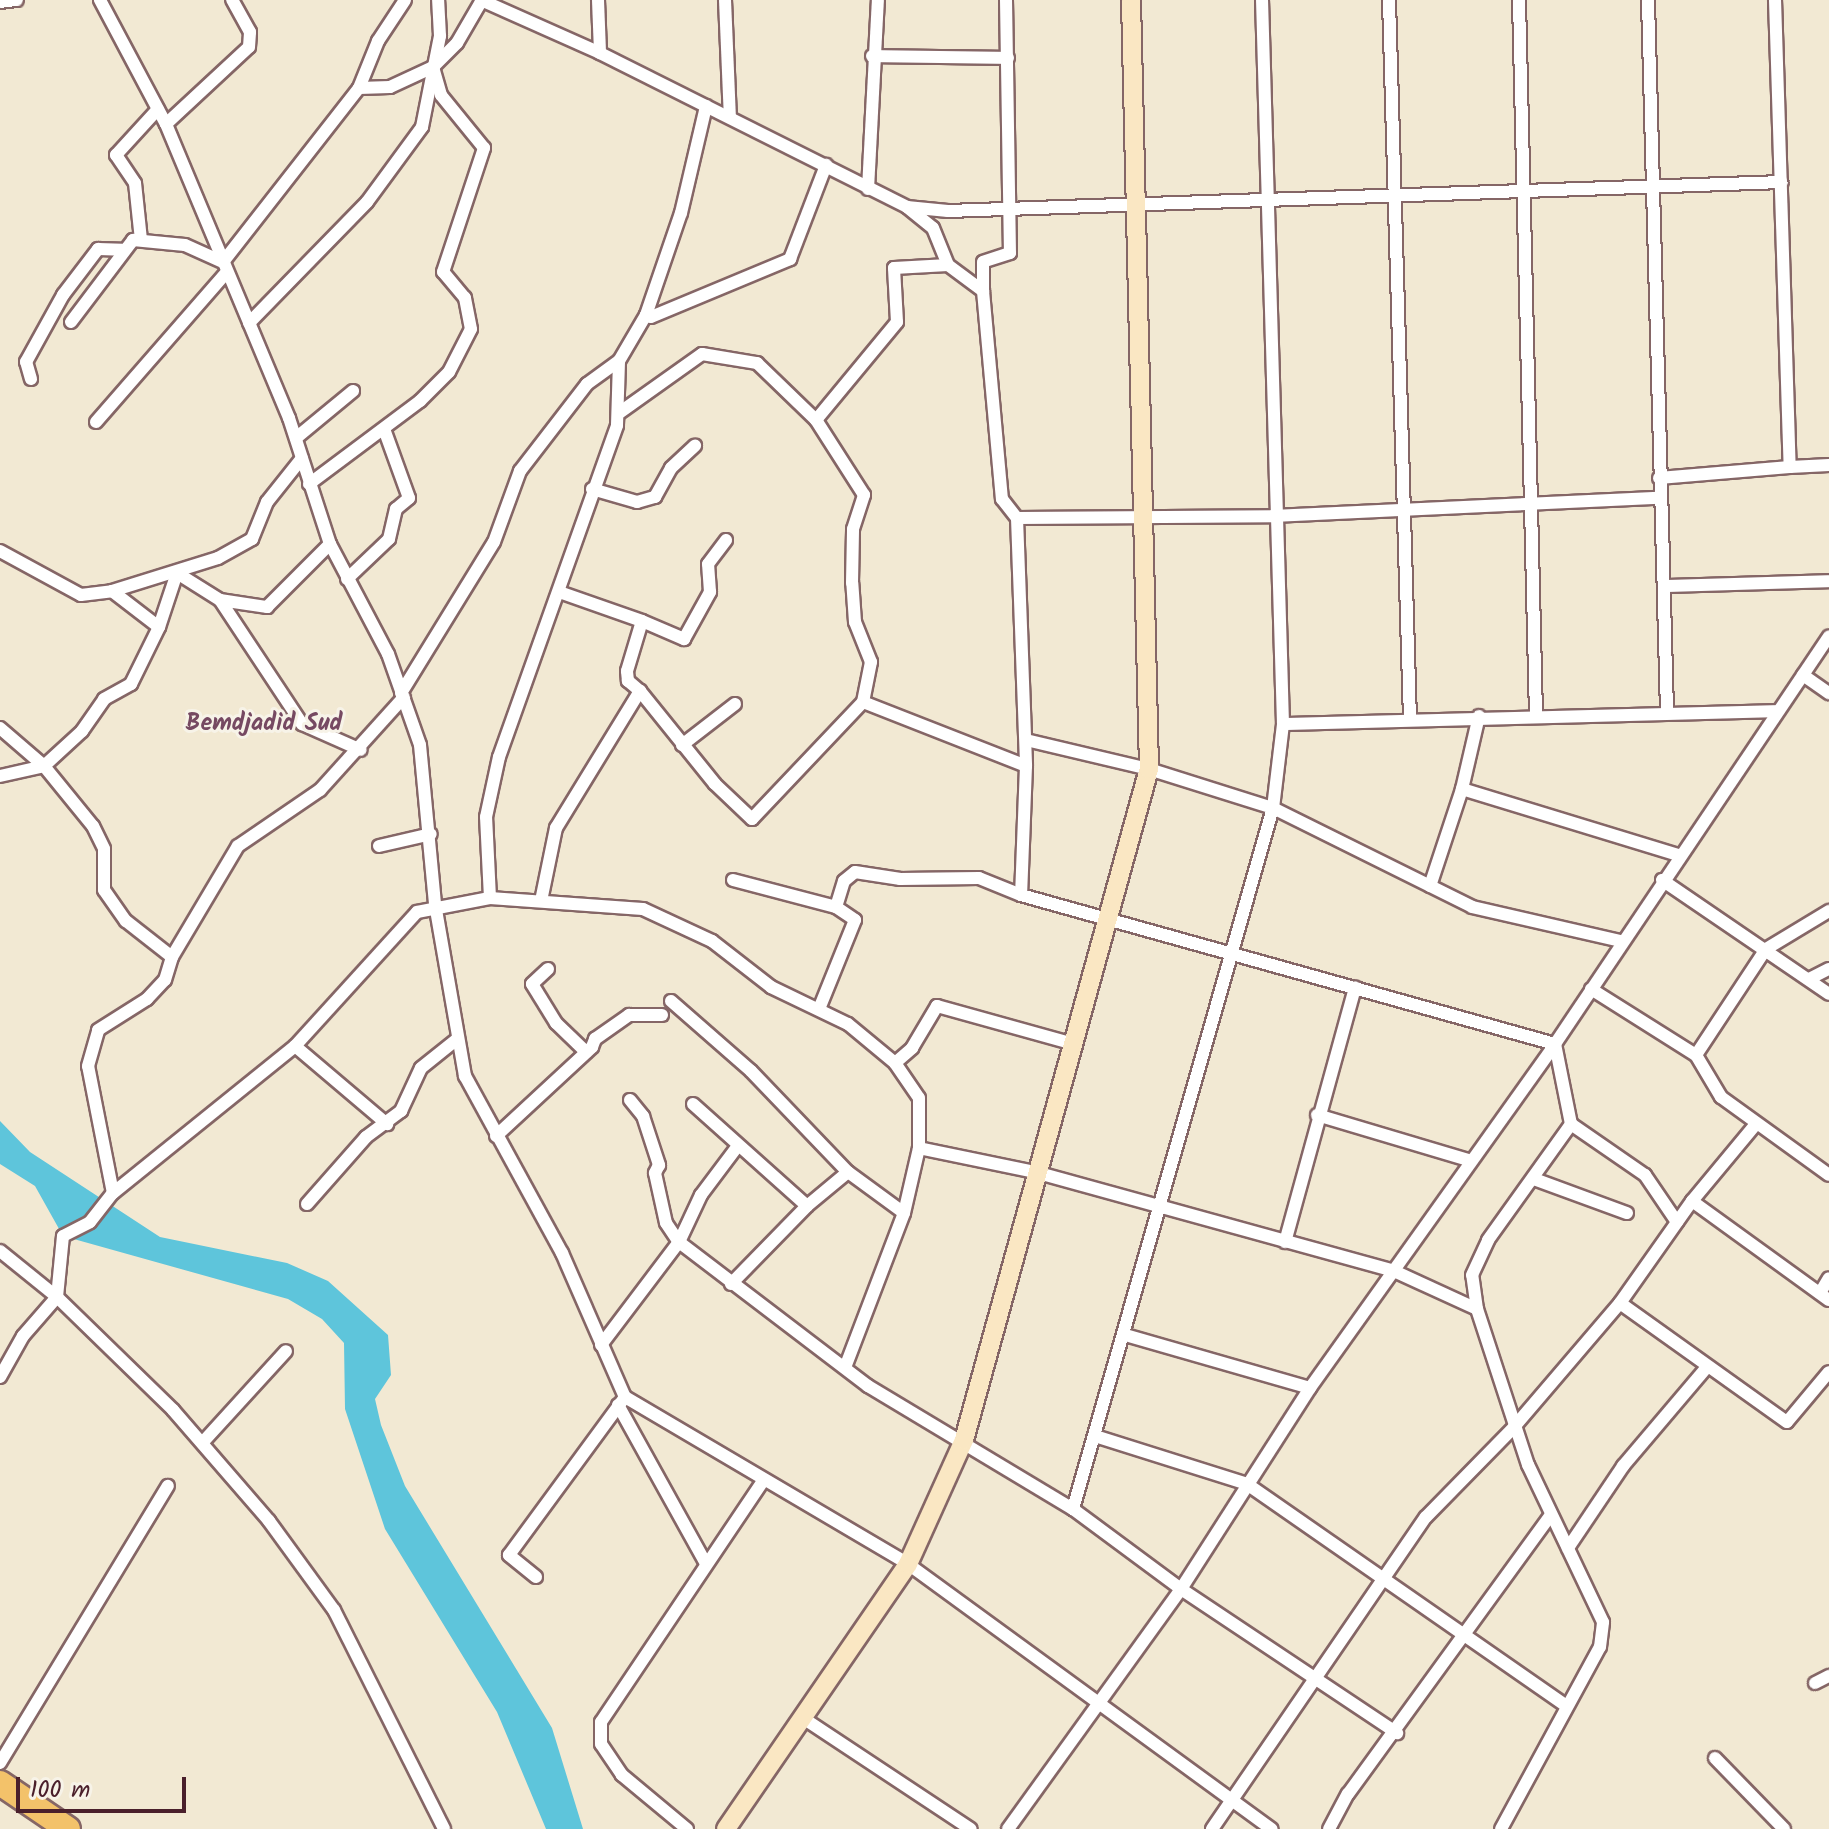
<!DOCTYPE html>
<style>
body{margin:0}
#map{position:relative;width:1829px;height:1829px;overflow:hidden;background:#f2e9d3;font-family:Kalam,sans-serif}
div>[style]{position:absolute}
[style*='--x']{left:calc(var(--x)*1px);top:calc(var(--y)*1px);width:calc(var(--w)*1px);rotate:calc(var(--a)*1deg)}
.water>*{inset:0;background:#5ec5db}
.roads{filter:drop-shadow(2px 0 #856666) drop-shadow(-2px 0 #856666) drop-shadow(0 2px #856666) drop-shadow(0 -2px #856666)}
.street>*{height:12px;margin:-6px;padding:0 6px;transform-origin:6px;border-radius:6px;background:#fff}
.secondary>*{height:18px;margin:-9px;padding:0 9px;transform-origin:9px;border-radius:9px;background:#fae7c3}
.highway>*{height:24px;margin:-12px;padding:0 12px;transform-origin:12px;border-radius:12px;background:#f3c26a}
span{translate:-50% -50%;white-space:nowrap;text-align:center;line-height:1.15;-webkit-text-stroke:6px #f7f3e8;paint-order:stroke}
.neighbourhood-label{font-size:24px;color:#764962;font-weight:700}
.scale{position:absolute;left:16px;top:1777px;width:170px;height:36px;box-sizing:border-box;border:4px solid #4a1f2b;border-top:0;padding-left:10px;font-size:24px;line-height:28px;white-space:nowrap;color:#4a1f2b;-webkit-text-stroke:6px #f7f3e8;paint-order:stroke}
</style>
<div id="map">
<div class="water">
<div style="clip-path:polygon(0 1121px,30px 1152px,160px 1237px,287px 1263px,328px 1281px,388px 1335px,391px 1375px,375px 1399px,381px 1425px,405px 1486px,552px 1728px,583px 1829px,546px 1829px,497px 1712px,385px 1529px,345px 1409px,344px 1343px,322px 1319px,288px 1299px,63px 1236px,35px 1186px,0 1164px)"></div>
</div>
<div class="roads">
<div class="street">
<div style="--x:100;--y:0;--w:140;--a:62"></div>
<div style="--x:166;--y:124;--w:319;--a:67.3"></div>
<div style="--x:289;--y:418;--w:133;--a:72"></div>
<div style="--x:330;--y:544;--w:124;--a:62.2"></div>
<div style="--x:388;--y:654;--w:96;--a:70.6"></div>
<div style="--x:420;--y:745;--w:160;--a:84.6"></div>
<div style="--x:435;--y:904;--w:175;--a:80.1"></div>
<div style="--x:465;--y:1076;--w:202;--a:61.3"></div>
<div style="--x:562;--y:1253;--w:157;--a:66.4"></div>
<div style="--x:625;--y:1397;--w:329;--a:30.5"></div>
<div style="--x:908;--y:1564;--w:450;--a:36.1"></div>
<div style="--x:481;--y:0;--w:130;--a:24"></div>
<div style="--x:600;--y:53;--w:343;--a:26.6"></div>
<div style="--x:907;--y:207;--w:33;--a:39"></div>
<div style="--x:933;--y:228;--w:40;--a:68"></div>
<div style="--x:948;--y:265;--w:44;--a:36.6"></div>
<div style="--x:598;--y:0;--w:53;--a:87.8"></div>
<div style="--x:725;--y:0;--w:117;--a:87.6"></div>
<div style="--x:1006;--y:0;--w:253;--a:89.1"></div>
<div style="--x:1010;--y:253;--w:28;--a:162"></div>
<div style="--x:983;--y:262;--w:29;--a:90"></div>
<div style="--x:983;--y:291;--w:209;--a:84.8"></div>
<div style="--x:1002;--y:499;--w:24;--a:52"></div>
<div style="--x:1017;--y:518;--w:248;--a:87.9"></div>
<div style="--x:1026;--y:766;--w:129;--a:92.2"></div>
<div style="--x:1021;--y:895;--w:554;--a:15.59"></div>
<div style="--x:1555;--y:1044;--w:82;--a:78.7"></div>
<div style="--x:1571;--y:1124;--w:90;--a:34.6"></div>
<div style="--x:1645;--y:1175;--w:57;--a:55.8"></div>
<div style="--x:1389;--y:0;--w:719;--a:88.33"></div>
<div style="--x:1519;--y:0;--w:717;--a:88.64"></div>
<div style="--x:1648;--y:0;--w:710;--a:88.47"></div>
<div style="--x:1775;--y:0;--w:467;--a:88.2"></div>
<div style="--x:1790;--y:467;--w:39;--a:-3"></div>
<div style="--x:0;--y:2;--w:17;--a:-7"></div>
<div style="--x:872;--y:56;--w:136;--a:0.8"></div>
<div style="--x:359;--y:88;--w:31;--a:-2"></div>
<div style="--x:390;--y:87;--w:47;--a:-24.9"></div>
<div style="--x:166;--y:124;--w:113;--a:-42.9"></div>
<div style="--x:249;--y:47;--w:15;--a:-86"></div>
<div style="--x:250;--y:32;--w:37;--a:-119"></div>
<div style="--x:868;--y:189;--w:189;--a:-87"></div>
<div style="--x:907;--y:207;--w:41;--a:5.6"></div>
<div style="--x:948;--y:211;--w:834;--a:-1.99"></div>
<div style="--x:141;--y:240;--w:57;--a:-96"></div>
<div style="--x:135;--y:183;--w:34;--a:-124"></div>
<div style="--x:116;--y:155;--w:62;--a:-47.6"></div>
<div style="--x:646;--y:315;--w:5;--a:22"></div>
<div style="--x:651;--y:317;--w:151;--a:-22.6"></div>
<div style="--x:790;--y:259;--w:101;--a:-69"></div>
<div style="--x:71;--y:322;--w:103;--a:-52.9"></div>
<div style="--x:133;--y:240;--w:52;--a:5.5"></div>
<div style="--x:185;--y:245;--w:42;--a:24.1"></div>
<div style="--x:223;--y:262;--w:221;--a:-52"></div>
<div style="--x:359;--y:88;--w:51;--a:-68"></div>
<div style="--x:378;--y:41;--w:49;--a:-56.6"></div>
<div style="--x:249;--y:323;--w:169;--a:-45.7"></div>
<div style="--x:367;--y:202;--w:93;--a:-53.7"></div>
<div style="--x:422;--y:127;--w:93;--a:-78.8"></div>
<div style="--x:440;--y:36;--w:36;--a:-93"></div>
<div style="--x:31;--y:379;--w:18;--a:-106"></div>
<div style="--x:26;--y:362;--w:77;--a:-61.1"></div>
<div style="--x:63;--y:295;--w:58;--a:-52.7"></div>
<div style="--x:98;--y:249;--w:24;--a:2"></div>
<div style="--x:619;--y:413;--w:102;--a:-35.4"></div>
<div style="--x:702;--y:354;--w:56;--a:9.3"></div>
<div style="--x:757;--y:363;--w:82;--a:44"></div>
<div style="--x:96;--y:422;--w:199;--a:-48.9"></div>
<div style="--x:296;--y:438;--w:74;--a:-39.5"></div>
<div style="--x:1659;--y:478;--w:131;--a:-4.8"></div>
<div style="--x:309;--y:484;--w:139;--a:-36.8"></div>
<div style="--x:420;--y:401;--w:41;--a:-45"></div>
<div style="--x:449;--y:372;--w:48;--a:-62.9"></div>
<div style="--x:471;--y:329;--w:32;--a:-101"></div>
<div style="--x:465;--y:298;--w:34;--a:-130"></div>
<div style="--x:443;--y:272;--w:131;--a:-71.7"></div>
<div style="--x:484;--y:148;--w:68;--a:-129.1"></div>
<div style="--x:441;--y:95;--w:29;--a:-106"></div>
<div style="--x:433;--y:67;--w:34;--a:-45"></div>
<div style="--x:457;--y:43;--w:50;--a:-59.8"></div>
<div style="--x:592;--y:489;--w:47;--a:16.1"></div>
<div style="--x:637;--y:502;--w:19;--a:-16"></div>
<div style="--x:655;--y:497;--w:33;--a:-61"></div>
<div style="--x:671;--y:468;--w:33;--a:-43"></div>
<div style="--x:1017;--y:518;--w:256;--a:-0.4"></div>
<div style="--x:1273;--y:516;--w:386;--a:-2.7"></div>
<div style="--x:0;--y:551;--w:92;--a:28.5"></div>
<div style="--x:81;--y:595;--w:31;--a:-7"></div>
<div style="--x:112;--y:591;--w:59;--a:37.5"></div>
<div style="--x:347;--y:579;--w:58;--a:-43.6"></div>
<div style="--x:389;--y:539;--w:31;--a:-77"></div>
<div style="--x:396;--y:509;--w:17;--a:-40"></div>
<div style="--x:409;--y:498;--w:73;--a:-109.9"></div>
<div style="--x:1665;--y:586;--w:164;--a:-1.7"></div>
<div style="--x:112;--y:591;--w:111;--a:-17.3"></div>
<div style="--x:218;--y:558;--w:39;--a:-29"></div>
<div style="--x:252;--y:539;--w:40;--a:-68"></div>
<div style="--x:267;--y:502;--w:56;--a:-51.5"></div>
<div style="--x:220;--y:600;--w:149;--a:56.5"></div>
<div style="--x:302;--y:724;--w:64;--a:23.8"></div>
<div style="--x:642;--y:621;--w:46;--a:23.2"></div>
<div style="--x:684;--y:639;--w:54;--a:-61"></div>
<div style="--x:710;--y:592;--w:28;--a:-94"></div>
<div style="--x:708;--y:564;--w:30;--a:-53"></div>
<div style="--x:1803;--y:675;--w:32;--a:35"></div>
<div style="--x:640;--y:691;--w:119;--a:51.1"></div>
<div style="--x:715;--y:784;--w:51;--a:43.4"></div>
<div style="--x:752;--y:819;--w:161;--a:-46.5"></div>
<div style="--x:863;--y:702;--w:41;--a:-78.7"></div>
<div style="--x:871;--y:662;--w:43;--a:-111.8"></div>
<div style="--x:855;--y:622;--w:39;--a:-94"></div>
<div style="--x:852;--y:583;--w:54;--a:-88.9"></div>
<div style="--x:853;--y:529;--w:36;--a:-72"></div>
<div style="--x:864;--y:495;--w:89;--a:-122.6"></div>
<div style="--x:816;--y:420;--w:127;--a:-50.4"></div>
<div style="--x:897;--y:322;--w:54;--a:-93.2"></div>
<div style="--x:894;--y:268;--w:54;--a:-3.2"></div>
<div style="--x:401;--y:693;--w:177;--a:-58.4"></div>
<div style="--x:494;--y:542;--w:76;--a:-69.9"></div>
<div style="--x:520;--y:471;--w:110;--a:-52.4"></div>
<div style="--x:587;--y:384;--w:39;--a:-36"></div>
<div style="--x:863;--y:702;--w:175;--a:21.4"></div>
<div style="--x:1479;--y:716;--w:75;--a:103.1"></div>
<div style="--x:1462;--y:789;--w:226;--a:17"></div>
<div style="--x:1283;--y:724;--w:492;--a:-1.5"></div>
<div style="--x:0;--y:728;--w:58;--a:40.8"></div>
<div style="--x:44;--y:766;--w:77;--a:50.8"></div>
<div style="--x:93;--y:826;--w:25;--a:64"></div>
<div style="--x:104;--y:849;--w:41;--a:90"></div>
<div style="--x:104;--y:890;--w:38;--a:55"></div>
<div style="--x:126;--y:921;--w:58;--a:38"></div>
<div style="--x:1026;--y:740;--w:126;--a:13.3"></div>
<div style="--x:1149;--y:769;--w:130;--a:17.5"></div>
<div style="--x:1273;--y:808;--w:222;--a:26.4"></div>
<div style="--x:1472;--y:907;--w:152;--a:12.9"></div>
<div style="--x:682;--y:745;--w:67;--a:-37.7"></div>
<div style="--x:0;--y:776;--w:45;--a:-12.8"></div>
<div style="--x:44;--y:766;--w:52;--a:-42.6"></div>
<div style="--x:82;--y:731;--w:39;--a:-55"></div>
<div style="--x:104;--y:699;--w:31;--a:-29"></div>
<div style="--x:131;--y:684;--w:64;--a:-63.8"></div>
<div style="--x:159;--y:627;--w:57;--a:-71.6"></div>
<div style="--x:177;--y:573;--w:51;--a:32.1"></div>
<div style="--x:220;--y:600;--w:48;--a:8.5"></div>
<div style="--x:267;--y:607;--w:89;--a:-45"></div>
<div style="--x:379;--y:846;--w:53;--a:-13"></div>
<div style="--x:733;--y:880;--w:106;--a:14.7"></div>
<div style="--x:836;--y:907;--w:23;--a:34"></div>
<div style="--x:855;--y:920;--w:96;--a:112"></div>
<div style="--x:1662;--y:880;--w:202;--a:34.3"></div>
<div style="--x:1430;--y:886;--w:102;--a:-71.7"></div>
<div style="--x:490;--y:898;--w:81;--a:-92.8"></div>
<div style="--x:486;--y:817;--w:61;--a:-77.8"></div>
<div style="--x:499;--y:757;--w:352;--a:-70.4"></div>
<div style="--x:617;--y:425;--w:64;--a:-88.2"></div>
<div style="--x:619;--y:361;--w:53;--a:-59.6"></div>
<div style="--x:646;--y:315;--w:108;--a:-71.1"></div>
<div style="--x:681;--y:213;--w:110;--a:-76.8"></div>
<div style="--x:541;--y:901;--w:75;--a:-78.4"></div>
<div style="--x:556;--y:828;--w:161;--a:-58.5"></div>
<div style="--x:640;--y:691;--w:16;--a:-140"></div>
<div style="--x:628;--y:681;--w:10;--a:-96"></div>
<div style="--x:627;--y:671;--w:52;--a:-73.3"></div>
<div style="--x:642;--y:621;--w:85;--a:-160.7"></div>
<div style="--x:836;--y:907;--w:27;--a:-73"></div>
<div style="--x:844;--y:881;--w:14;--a:-39"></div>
<div style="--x:855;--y:872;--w:46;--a:8.8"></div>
<div style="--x:900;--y:879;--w:79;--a:-0.7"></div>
<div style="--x:979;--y:878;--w:45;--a:22"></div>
<div style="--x:548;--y:969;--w:22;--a:137"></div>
<div style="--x:532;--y:984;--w:46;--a:58.4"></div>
<div style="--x:556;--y:1023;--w:42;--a:44"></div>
<div style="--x:1809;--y:979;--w:22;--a:-27"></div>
<div style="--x:1591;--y:989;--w:124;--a:32.2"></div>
<div style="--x:1696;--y:1055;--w:49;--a:59.2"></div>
<div style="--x:1721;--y:1097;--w:133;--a:35.8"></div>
<div style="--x:671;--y:1001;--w:106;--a:41.2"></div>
<div style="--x:751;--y:1071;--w:140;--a:46.2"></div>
<div style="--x:848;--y:1172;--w:69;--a:36.2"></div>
<div style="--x:295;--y:1046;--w:121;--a:40.3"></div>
<div style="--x:1696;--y:1055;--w:127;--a:-56.6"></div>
<div style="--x:1766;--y:949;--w:74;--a:-31.1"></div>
<div style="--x:895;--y:1063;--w:23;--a:-41"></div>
<div style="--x:912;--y:1048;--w:49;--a:-59.2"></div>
<div style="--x:937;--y:1006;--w:142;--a:15.5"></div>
<div style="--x:630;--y:1100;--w:21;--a:51"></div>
<div style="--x:643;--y:1116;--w:52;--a:71.9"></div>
<div style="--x:659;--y:1165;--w:9;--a:117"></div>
<div style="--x:655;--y:1173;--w:51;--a:77.6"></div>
<div style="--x:666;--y:1223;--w:23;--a:56"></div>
<div style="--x:679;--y:1242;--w:238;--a:37.3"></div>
<div style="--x:868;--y:1386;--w:239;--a:31"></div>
<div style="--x:1073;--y:1509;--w:134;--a:36.5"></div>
<div style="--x:1181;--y:1589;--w:260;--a:33.7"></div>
<div style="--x:693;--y:1104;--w:153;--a:41.8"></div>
<div style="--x:807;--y:1206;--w:109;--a:134.3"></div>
<div style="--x:1317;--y:1115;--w:158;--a:16.6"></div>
<div style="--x:496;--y:1136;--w:131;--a:-42.8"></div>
<div style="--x:592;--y:1047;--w:9;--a:-69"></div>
<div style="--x:595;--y:1039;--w:42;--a:-35.2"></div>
<div style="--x:629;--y:1015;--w:33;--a:0"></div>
<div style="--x:919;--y:1148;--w:118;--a:11.7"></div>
<div style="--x:1035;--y:1172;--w:372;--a:15.4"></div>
<div style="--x:1394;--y:1271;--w:91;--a:24.6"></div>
<div style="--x:1534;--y:1179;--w:99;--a:20.1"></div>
<div style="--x:113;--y:1193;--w:129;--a:-101.1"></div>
<div style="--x:88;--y:1066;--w:37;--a:-74"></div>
<div style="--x:98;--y:1030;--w:58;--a:-32.3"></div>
<div style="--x:147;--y:999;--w:26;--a:-47"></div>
<div style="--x:165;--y:980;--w:24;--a:-73"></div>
<div style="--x:172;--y:957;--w:129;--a:-59.3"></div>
<div style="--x:238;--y:846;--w:99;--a:-34.3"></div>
<div style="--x:320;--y:790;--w:125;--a:-47.9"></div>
<div style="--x:1692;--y:1201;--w:169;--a:35.9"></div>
<div style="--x:307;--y:1204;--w:89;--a:-48.6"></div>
<div style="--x:366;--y:1137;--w:44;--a:-36.6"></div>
<div style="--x:401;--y:1111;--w:47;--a:-65.1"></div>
<div style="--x:421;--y:1068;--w:45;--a:-38.7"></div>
<div style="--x:807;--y:1206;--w:53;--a:-39.7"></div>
<div style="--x:1285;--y:1242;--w:264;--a:-74.6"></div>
<div style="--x:0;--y:1251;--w:73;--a:38.9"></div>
<div style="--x:57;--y:1297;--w:162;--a:44.2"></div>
<div style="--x:173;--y:1410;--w:147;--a:49.1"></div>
<div style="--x:269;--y:1521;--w:110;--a:53.9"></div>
<div style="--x:334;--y:1610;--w:245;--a:63.3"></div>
<div style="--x:1820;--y:1293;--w:17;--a:-59"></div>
<div style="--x:1620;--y:1303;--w:125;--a:-54.8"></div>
<div style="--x:1692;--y:1201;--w:100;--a:-50.3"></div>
<div style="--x:1125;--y:1335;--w:192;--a:16"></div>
<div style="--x:601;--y:1345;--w:129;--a:-52.9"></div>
<div style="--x:679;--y:1242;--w:52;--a:-64.9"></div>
<div style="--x:701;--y:1195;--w:60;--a:-53.1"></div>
<div style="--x:0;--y:1377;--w:47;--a:-60.7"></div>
<div style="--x:23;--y:1336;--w:52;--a:-48.9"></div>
<div style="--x:57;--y:1297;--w:61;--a:-84.4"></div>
<div style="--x:63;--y:1236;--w:30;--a:-27"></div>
<div style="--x:90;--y:1222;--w:37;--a:-52"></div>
<div style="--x:113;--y:1193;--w:234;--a:-38.9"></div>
<div style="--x:295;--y:1046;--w:181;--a:-47.7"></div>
<div style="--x:417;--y:912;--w:74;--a:-10.9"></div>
<div style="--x:490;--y:898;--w:153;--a:4.1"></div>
<div style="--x:643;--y:909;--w:76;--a:24.9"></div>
<div style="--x:712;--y:941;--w:75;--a:37.9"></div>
<div style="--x:771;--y:987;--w:85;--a:25.7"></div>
<div style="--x:848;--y:1024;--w:61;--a:39.7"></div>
<div style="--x:895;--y:1063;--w:42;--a:55.6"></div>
<div style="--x:919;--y:1098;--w:50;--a:90"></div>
<div style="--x:919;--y:1148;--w:67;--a:103"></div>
<div style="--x:904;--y:1213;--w:163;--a:110.9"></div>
<div style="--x:618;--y:1405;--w:182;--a:61"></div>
<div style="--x:1095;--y:1436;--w:159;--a:17.5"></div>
<div style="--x:1247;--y:1484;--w:389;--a:34.8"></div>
<div style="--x:203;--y:1442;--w:123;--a:-47.6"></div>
<div style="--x:1073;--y:1509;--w:729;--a:-74.08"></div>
<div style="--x:1273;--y:808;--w:85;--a:-83.2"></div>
<div style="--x:1283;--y:724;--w:724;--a:-91.66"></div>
<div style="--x:1568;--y:1548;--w:99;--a:-56.1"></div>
<div style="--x:1623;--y:1466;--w:130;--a:-49.7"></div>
<div style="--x:536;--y:1577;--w:35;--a:-141"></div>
<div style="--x:509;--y:1555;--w:196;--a:-53.7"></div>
<div style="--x:1815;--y:1683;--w:16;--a:-27"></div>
<div style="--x:803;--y:1718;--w:201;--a:33.5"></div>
<div style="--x:1715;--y:1758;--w:99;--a:45.8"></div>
<div style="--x:0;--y:1763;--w:324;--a:-58.8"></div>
<div style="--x:687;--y:1829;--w:85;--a:-140.3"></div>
<div style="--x:622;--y:1775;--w:37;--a:-124"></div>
<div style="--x:601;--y:1744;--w:22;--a:-90"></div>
<div style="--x:601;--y:1722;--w:290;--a:-56.1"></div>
<div style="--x:1008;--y:1829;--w:296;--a:-54.2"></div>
<div style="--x:1181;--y:1589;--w:239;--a:-57.3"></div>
<div style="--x:1310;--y:1388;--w:422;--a:-54.5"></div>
<div style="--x:1555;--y:1044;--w:491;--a:-56.1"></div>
<div style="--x:1212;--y:1829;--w:378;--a:-55.6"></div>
<div style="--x:1426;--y:1517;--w:126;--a:-45.6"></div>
<div style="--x:1514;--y:1427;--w:163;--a:-49.5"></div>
<div style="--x:1620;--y:1303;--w:205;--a:35.5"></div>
<div style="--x:1787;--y:1422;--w:65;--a:-50"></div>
<div style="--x:1329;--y:1829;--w:40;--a:-62"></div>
<div style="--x:1348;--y:1794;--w:344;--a:-54"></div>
<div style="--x:1501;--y:1829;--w:207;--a:-61.5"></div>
<div style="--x:1600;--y:1647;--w:25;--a:-83"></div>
<div style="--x:1603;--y:1622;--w:174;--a:-115.5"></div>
<div style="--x:1528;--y:1465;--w:164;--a:-108.1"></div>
<div style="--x:1477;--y:1309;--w:34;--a:-98"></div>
<div style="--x:1472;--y:1275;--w:38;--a:-65"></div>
<div style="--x:1488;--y:1240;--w:143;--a:-54.4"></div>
</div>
<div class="secondary">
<div style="--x:726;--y:1829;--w:321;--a:-55.5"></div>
<div style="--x:908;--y:1564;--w:136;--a:-65.7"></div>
<div style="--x:964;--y:1440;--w:696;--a:-74.59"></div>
<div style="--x:1149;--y:769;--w:769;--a:-91.34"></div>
</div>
<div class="highway">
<div style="--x:0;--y:1783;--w:82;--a:34.1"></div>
</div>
</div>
<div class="neighbourhood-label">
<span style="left:264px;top:724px">Bemdjadid Sud</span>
</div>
<div class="scale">100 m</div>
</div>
